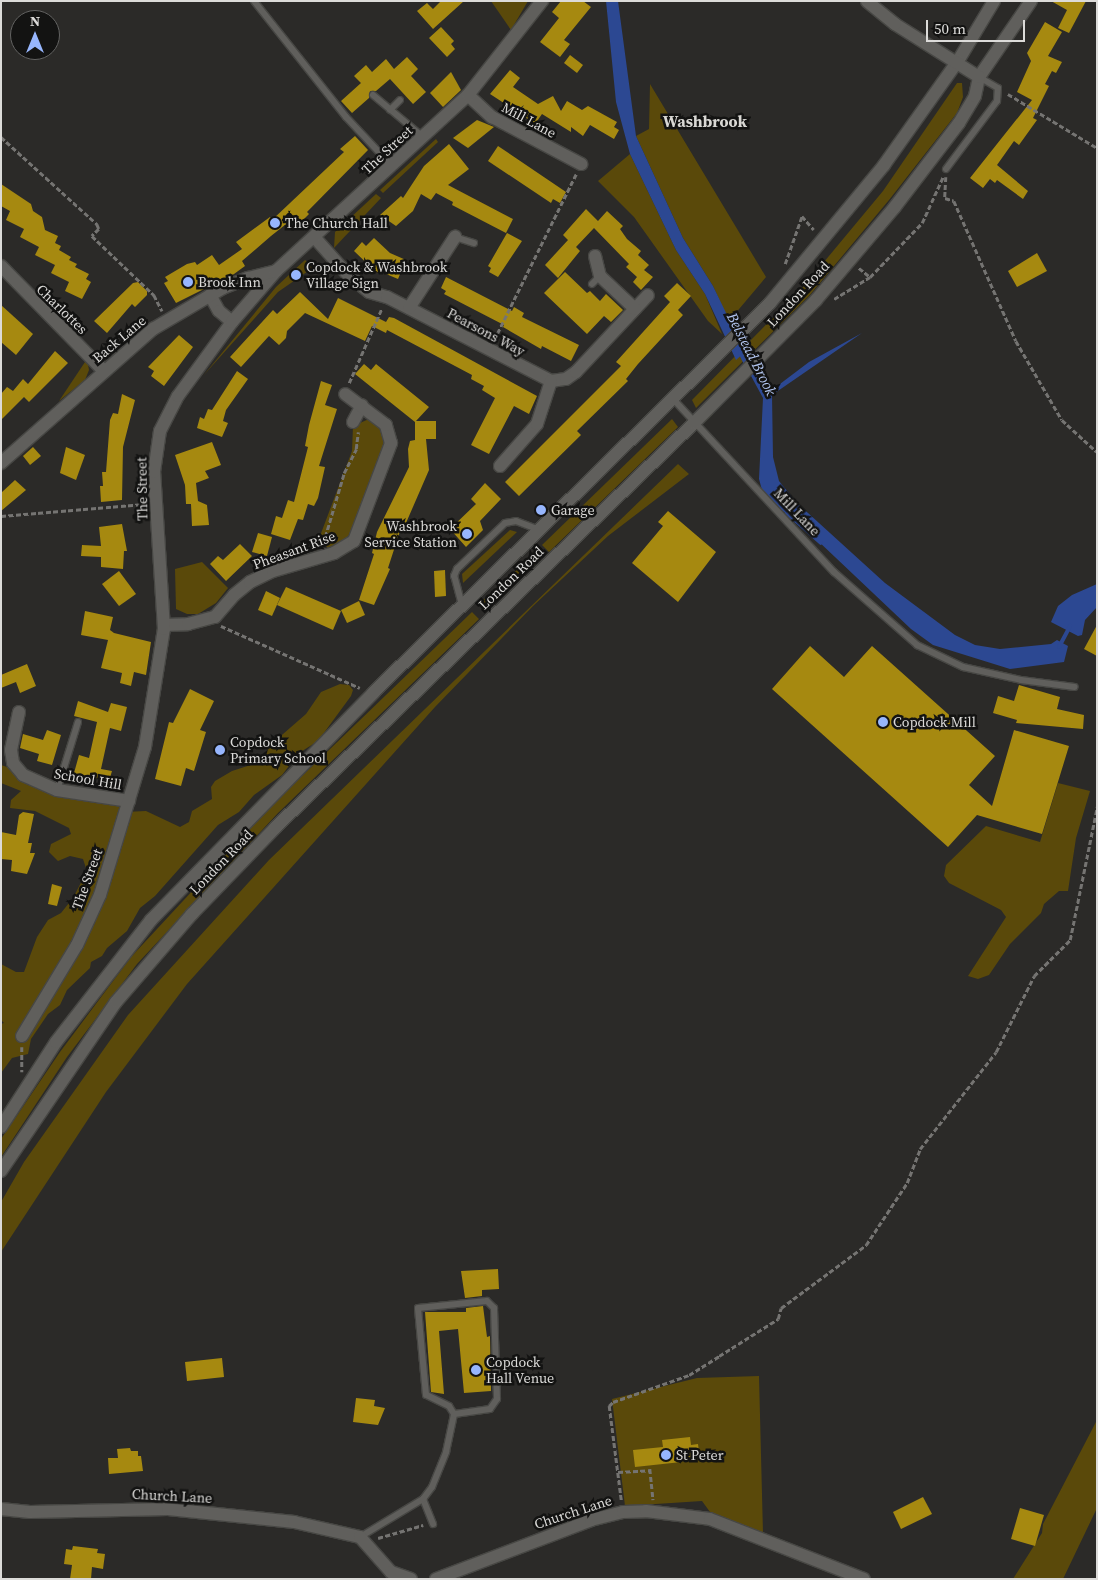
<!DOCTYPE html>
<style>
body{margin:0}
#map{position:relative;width:1098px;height:1580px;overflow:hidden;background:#2b2a28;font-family:"Source Serif 4",serif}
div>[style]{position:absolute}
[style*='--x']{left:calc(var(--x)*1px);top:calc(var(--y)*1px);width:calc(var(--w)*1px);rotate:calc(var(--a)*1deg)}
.green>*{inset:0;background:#5a490a}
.water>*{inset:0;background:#2c4892}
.stream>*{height:4px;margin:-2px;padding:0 2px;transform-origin:2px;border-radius:2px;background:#2c4892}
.building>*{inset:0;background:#a68910}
.path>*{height:2.5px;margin-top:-1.25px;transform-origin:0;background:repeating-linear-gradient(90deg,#757472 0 5px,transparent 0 7.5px)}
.roads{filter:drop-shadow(1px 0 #474744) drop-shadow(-1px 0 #474744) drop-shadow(0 1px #474744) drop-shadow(0 -1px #474744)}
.service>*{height:6px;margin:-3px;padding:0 3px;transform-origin:3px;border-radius:3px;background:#605f5c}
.minor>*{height:12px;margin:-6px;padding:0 6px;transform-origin:6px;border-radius:6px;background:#605f5c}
.tertiary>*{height:12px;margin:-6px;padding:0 6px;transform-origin:6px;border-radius:6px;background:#605f5c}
.dots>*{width:14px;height:14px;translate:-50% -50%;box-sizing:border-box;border:2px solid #131312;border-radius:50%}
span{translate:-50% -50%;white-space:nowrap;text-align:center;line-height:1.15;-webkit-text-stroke:5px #131312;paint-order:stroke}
.street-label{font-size:14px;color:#dcdbd9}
.poi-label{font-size:14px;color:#dcdbd9}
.left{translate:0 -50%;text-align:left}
.right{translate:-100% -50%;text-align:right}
.water-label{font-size:15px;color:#b0c3ed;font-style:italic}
.quarter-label{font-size:16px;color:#d9d8d4;font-weight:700}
.frame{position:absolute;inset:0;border:2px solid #dcdbd9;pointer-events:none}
.north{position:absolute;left:10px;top:10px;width:50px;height:50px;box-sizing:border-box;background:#131312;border:1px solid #636362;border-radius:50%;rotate:0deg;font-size:14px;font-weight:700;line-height:20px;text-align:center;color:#dcdbd9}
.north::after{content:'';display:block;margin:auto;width:18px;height:22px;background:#97b6fd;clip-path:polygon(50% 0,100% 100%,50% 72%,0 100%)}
.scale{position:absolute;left:926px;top:20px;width:99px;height:22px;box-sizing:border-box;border:2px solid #dcdbd9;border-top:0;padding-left:6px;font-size:15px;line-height:18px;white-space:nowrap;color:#dcdbd9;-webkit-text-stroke:4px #131312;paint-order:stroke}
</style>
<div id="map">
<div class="green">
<div style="clip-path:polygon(491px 1px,528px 1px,511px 30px)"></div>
<div style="clip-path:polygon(957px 83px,962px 83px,963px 97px,957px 113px,889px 200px,809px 296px,696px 408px,692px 400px,804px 286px,883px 191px)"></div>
<div style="clip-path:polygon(650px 84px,766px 277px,729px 321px,713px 286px,683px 238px,636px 136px,649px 129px)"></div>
<div style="clip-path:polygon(436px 139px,438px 142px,383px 193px,380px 190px)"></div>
<div style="clip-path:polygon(630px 154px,676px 250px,705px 294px,722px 334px,708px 321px,634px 217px,598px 181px)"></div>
<div style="clip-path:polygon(376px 194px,381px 198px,334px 248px,335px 232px)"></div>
<div style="clip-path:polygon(305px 260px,314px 267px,278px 292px,203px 376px,276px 287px)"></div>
<div style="clip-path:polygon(87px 359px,89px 370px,85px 380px,59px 401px)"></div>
<div style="clip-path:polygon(369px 419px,381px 428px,385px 444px,354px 530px,342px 542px,328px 549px,320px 536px,352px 451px,353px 426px)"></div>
<div style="clip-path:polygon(672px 419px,678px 427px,549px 552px,542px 545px)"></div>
<div style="clip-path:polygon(678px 464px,689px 474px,608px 536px,533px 606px,435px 707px,187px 984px,106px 1092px,1px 1252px,1px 1202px,24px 1162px,128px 1015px,269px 860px)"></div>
<div style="clip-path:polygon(510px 530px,517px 532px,463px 583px,462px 574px)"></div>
<div style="clip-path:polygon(532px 556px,537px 562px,487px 609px,480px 603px)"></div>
<div style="clip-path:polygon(202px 562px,228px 588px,216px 603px,198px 614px,187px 614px,176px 609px,175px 569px)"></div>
<div style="clip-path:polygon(472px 612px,479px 619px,278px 813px,137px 964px,67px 1057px,1px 1157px,1px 1139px,60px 1052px,131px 957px,272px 805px)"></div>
<div style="clip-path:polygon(340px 684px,349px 685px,353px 690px,351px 696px,318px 741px,299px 753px,282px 775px,254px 795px,239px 812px,218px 825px,155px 896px,140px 908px,127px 931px,107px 948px,102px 956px,91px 962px,90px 968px,67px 990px,60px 1005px,48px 1014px,31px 1039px,28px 1054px,12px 1058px,1px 1073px,1px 1024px,4px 1023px,1px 1020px,1px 964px,16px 972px,24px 972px,37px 937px,48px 920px,61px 913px,73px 898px,87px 871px,83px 859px,70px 856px,58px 861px,49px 852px,51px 844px,71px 834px,69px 828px,35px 811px,10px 808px,11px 800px,21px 791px,1px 783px,1px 765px,118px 804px,125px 812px,146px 811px,180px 827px,189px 822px,192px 811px,212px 799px,211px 787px,215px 781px,232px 771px,257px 763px,275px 741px,306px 714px,321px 692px)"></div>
<div style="clip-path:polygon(1058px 783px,1090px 791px,1076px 838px,1068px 891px,1059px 891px,1044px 904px,1041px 913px,1010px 944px,989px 975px,978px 979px,968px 976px,1006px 917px,1001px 910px,949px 883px,944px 876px,946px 865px,986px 826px,1040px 842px)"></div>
<div style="clip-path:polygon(759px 1376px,763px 1533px,710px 1512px,702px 1501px,625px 1506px,612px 1399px,697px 1378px)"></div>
<div style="clip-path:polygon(1097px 1420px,1097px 1508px,1063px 1579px,1013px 1579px,1042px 1533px,1043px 1524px)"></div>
</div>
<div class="water">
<div style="clip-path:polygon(606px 1px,618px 1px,636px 136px,683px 238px,713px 286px,745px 352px,736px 360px,705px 294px,676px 250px,630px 154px,616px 102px)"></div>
<div style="clip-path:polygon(862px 333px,772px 395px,773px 457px,779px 481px,797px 503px,885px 583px,955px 635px,975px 645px,1000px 649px,1051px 644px,1057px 640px,1068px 646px,1064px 662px,1010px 669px,933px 645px,911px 629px,798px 522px,770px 502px,762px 490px,759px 479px,763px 398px,744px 363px,753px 355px,772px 390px,809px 362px)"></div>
<div style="clip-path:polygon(1097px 584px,1097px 607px,1085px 620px,1082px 635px,1078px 636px,1051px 622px,1058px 606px,1072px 595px)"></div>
</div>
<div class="stream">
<div style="--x:740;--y:352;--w:16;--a:63"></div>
<div style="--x:787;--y:513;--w:45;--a:41.4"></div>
<div style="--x:1059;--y:647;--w:24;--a:-62"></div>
</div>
<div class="building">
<div style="clip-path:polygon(441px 1px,464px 1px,433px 29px,417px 11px,427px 3px,433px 9px)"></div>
<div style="clip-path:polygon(561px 1px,583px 1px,591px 7px,564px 40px,570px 44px,560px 57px,540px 42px,559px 18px,552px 12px)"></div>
<div style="clip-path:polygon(1051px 1px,1086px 1px,1069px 33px,1058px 28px,1067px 10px)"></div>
<div style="clip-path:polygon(1045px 22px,1062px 32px,1048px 56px,1062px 62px,1056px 73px,1052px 71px,1045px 84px,1049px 86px,1033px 118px,1037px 120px,1019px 145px,1014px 141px,997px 165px,1028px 191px,1023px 199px,997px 180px,995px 183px,990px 179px,983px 188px,970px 178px,1032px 100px,1017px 92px,1031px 61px,1027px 53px)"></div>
<div style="clip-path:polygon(441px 27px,454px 41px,451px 44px,455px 49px,447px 57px,429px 38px)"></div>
<div style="clip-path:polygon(570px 55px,583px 65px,577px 73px,564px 63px)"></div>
<div style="clip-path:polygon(407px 57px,418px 69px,411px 76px,426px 92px,413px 104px,390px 79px,376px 91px,370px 91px,369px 98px,352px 113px,341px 101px,361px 83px,354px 76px,366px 65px,372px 72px,386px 59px,394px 69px)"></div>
<div style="clip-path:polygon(510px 70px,520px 78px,513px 87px,538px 104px,553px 96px,561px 111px,567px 101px,582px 110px,588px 106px,617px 122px,614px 127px,619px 130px,614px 139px,590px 125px,583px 136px,571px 127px,571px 132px,542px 114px,535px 124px,519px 113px,524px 105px,516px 111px,490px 94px)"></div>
<div style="clip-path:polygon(451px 72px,461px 90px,443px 107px,430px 93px)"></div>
<div style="clip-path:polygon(477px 120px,494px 127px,468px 148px,453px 138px)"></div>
<div style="clip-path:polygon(355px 136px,368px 150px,307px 212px,309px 214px,300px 223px,295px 217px,271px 236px,242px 261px,245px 266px,234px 274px,176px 303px,164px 283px,168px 281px,165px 277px,187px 264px,195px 262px,197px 265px,212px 255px,219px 265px,242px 249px,236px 242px,270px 217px,272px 220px,344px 152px,340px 149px)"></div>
<div style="clip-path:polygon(449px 144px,469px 169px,448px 185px,513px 219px,506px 233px,452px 205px,453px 202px,436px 193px,431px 200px,421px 194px,413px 211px,396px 226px,380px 215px,401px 196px,403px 198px,424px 166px)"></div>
<div style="clip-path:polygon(498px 146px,566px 192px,560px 203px,553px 199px,551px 203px,488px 161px)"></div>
<div style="clip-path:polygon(1px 184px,31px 204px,33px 211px,42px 217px,45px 230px,58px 236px,55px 243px,61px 246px,59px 250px,71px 257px,69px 260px,77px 264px,75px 267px,89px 274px,86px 279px,91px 282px,82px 299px,65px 291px,69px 282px,51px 273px,55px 265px,35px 255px,39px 247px,20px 237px,24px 229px,6px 220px,10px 211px,1px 206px)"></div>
<div style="clip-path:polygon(586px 209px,598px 221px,607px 211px,623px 226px,620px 229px,627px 239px,641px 251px,638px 255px,649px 265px,644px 270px,653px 277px,641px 290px,633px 282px,637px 277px,626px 267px,629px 264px,594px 228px,576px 247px,580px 251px,558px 278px,545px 265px,568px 240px,563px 235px)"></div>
<div style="clip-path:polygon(507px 233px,522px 241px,498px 277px,489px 272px,491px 268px,488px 266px)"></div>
<div style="clip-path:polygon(374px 238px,390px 253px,406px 260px,398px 279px,379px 271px,377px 273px,354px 251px,362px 242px,366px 246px)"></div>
<div style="clip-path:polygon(1037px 253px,1047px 271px,1017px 287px,1008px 271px)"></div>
<div style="clip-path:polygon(565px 272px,587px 293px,590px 291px,600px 301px,606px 294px,623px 310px,611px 322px,604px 316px,587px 334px,544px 293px)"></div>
<div style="clip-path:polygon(446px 277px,512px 311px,514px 307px,524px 313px,522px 317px,579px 345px,571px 361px,542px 346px,541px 349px,503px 327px,504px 325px,444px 294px,446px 291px,441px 288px)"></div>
<div style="clip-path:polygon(138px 282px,147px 291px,147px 295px,135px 307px,132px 304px,107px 333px,94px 321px,133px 283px)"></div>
<div style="clip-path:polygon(677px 283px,691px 296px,678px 310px,683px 315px,638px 364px,626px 379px,628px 381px,577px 431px,581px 435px,519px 496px,505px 482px,621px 366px,616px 362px,670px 302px,664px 296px)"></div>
<div style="clip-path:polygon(300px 292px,328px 319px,338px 298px,386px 322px,389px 317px,394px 318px,537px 396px,529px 414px,514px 406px,489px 454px,471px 445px,495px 398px,482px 390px,484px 386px,471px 379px,472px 375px,387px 330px,386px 333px,372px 326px,365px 341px,305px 313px,287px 331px,286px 338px,279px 345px,269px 336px,241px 367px,230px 357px,273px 310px,277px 314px)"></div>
<div style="clip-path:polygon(1px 305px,33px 334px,16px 355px,1px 342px)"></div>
<div style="clip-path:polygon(179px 335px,193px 347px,164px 386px,151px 376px,154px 371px,148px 367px)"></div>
<div style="clip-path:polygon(55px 351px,68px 363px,29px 402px,24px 397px,1px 420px,1px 394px,7px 387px,13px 391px,23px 379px,28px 384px)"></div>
<div style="clip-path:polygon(364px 364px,371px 370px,376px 364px,429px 407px,416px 421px,436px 421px,436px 439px,426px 439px,429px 470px,406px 523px,403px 522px,388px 568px,390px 569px,374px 605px,359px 600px,374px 554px,372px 553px,377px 532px,409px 467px,408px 449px,410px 441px,415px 440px,415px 422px,355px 374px)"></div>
<div style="clip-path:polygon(237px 371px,248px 379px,226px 410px,223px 421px,228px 423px,222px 437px,197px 428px,200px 417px,204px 419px,208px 409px,212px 410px)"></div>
<div style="clip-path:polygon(321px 381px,332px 385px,325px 405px,337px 409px,319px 466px,325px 467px,318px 498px,314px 506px,308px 504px,303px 520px,298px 519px,290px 540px,271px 534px,276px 516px,282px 518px,288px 500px,294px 502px,308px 447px,305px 446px,309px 425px)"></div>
<div style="clip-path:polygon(122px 394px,135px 400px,123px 447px,122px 500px,101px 502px,100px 486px,103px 486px,102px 472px,106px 472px,110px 420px,113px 413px,118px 414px)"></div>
<div style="clip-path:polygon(212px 442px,221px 465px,205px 471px,209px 478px,196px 483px,198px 501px,207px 505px,209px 525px,192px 526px,191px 504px,186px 504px,185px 485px,175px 455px)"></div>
<div style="clip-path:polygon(33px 447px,41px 456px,30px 465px,23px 456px)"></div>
<div style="clip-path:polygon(66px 447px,85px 455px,76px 480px,60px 473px)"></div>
<div style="clip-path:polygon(15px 480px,26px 490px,1px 511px,1px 493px)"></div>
<div style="clip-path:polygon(485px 483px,501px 499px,480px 521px,483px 530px,466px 547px,450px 529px,476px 504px,471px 499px)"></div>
<div style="clip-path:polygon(668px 511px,716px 552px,678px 602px,632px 563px,663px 526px,658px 522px)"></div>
<div style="clip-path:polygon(122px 524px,127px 551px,124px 551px,123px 569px,101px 567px,101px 557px,81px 556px,82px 545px,101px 546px,99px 527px)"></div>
<div style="clip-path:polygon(258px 533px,272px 537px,267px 556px,252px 552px)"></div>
<div style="clip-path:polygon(240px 544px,252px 556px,226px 581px,210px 564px,218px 556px,223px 560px)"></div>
<div style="clip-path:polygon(445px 570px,446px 596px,435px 597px,434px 571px)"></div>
<div style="clip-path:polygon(119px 571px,136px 594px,119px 606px,102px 584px)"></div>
<div style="clip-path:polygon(286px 587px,341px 611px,333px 630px,277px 605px)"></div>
<div style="clip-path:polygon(266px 591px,280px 598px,272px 616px,258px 610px)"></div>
<div style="clip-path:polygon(359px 601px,365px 615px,347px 623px,341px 610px)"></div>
<div style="clip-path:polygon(85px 611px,113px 617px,110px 630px,114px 633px,151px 642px,146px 675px,134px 672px,131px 686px,120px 683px,122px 673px,101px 668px,108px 640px,81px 635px)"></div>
<div style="clip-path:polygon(1097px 625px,1097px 656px,1084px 649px)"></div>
<div style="clip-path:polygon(810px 646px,844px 677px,872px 646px,995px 756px,969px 785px,992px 806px,1014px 730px,1069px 746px,1042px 834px,977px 815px,948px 847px,772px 689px)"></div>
<div style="clip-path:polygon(27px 664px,36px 686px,20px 693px,16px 682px,1px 688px,1px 675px)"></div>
<div style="clip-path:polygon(1019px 685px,1060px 697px,1057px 709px,1084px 715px,1083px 729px,1016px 723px,1017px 720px,993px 713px,998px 696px,1014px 701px)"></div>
<div style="clip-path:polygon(190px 689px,214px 701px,200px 730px,206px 732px,194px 771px,186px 768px,181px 786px,155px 779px,169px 722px,173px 723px)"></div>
<div style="clip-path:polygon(78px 701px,108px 712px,111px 703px,127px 707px,121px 731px,110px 728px,101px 769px,112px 771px,109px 781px,74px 773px,79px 755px,89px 758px,97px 722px,74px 716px)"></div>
<div style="clip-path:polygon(47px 730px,61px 735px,52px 765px,37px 761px,39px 754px,20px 748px,23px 734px,43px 740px)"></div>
<div style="clip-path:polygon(23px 812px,34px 814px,28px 843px,32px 843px,30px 853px,35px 853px,27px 874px,11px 871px,12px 860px,1px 859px,1px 832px,16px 835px,19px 815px)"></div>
<div style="clip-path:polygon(52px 884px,62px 887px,57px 906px,48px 904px)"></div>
<div style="clip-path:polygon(498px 1269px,499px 1289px,482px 1290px,482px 1296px,465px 1298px,461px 1271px)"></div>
<div style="clip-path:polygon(483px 1306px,487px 1337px,490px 1336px,491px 1391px,464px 1393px,458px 1329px,439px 1331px,444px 1394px,431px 1392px,425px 1312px,466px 1312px,466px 1308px)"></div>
<div style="clip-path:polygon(222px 1358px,224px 1377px,187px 1381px,185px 1362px)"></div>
<div style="clip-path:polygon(356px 1398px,375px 1400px,374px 1406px,385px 1408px,378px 1425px,353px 1422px)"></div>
<div style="clip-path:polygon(690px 1437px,691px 1445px,698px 1444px,700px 1460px,635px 1467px,633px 1450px,663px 1447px,662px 1440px)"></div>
<div style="clip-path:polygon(130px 1448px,131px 1451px,138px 1451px,138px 1456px,141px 1456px,143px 1471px,109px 1474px,108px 1458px,118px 1458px,117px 1449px)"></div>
<div style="clip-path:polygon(923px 1497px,932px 1514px,901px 1529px,893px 1512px)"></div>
<div style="clip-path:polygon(1020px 1508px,1044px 1515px,1035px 1546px,1011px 1539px)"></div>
<div style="clip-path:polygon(73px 1546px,98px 1549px,97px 1553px,105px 1554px,103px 1569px,92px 1567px,91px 1579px,70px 1579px,72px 1565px,64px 1564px,66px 1549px,72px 1550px)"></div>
</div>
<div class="path">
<div style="--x:1008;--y:94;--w:104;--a:31.2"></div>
<div style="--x:1;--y:137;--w:130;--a:42.2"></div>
<div style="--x:97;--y:224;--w:5;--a:68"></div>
<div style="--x:99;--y:229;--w:10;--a:135"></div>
<div style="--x:92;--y:236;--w:86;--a:43.6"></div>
<div style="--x:154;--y:295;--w:18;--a:63"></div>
<div style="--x:946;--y:177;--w:21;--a:93"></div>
<div style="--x:945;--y:198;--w:9;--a:18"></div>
<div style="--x:954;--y:201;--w:153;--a:66.1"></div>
<div style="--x:1016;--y:341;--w:91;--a:59.8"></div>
<div style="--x:1062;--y:420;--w:47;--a:42.4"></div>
<div style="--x:785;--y:264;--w:51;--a:-70.5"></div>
<div style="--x:802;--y:216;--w:18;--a:49"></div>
<div style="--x:859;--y:268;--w:14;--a:39"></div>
<div style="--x:834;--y:299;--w:42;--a:-31.4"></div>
<div style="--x:870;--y:277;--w:75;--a:-46.1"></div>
<div style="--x:922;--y:223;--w:51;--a:-65.5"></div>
<div style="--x:494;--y:340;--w:185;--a:-63.7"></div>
<div style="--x:349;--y:383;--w:82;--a:-66.3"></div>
<div style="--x:1;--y:516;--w:144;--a:-4.8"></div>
<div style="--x:323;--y:544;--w:74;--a:-73.5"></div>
<div style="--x:344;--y:473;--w:27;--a:-63"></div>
<div style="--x:356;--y:449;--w:17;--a:-83"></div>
<div style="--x:221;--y:626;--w:152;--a:24"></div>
<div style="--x:22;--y:1047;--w:25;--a:90"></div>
<div style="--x:650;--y:1469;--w:31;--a:84"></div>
<div style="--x:618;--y:1472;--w:33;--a:-3"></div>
<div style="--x:621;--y:1500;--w:95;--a:-97.3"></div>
<div style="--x:609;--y:1406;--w:6;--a:-45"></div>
<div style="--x:613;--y:1402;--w:81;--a:-19.6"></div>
<div style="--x:689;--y:1375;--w:36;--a:-32"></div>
<div style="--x:719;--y:1356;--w:70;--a:-32.1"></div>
<div style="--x:778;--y:1319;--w:11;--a:-75"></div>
<div style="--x:781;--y:1308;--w:106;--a:-36.5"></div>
<div style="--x:866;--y:1245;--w:74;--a:-56.5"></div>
<div style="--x:907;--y:1183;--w:36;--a:-69"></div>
<div style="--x:920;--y:1149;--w:123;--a:-51.9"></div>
<div style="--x:996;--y:1052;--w:85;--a:-63.4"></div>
<div style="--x:1034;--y:976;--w:51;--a:-45"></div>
<div style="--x:1070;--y:940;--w:136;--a:-78.5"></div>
<div style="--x:378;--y:1538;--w:47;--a:-16.1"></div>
</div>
<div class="roads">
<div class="service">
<div style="--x:254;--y:1;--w:148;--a:51.6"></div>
<div style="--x:346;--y:117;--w:66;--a:46.8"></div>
<div style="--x:373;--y:95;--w:65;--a:40"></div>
<div style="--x:390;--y:110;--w:14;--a:-45"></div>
<div style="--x:946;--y:169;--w:85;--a:-53.1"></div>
<div style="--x:997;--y:101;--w:13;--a:-86"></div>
<div style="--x:998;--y:88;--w:22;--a:-150"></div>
<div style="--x:455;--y:237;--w:20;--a:18"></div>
<div style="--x:592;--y:284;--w:11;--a:-45"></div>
<div style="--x:468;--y:338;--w:11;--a:-63"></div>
<div style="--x:674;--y:400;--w:235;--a:47.1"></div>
<div style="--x:834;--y:572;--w:111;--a:41.3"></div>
<div style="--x:917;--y:645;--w:51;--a:25.6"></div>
<div style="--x:963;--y:667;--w:59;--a:12.6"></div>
<div style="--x:1021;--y:680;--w:54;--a:7.4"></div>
<div style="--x:462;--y:605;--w:30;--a:-105"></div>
<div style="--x:454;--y:576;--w:8;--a:-67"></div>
<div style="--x:457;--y:569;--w:66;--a:-43.8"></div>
<div style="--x:505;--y:523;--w:11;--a:-10"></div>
<div style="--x:516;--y:521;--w:26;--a:21"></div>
<div style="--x:57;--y:790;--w:71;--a:-72.8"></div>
<div style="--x:423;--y:1499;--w:27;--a:68"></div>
<div style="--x:360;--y:1537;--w:74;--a:-31.1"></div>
<div style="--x:423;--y:1499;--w:15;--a:-53"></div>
<div style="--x:432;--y:1487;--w:38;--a:-68"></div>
<div style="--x:446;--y:1452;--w:39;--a:-78"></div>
<div style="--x:454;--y:1414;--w:9;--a:-122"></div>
<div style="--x:449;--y:1406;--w:25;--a:-154"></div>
<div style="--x:426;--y:1395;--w:87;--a:-95.3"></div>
<div style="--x:418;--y:1308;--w:69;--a:-5.8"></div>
<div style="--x:487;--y:1301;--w:10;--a:45"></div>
<div style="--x:494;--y:1308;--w:91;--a:88.1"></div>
<div style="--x:497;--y:1399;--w:12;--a:125"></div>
<div style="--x:490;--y:1409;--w:36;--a:172"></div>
</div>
<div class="minor">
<div style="--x:958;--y:61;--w:70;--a:-59"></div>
<div style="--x:979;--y:77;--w:92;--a:-55.6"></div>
<div style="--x:468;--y:95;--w:33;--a:43"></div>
<div style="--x:492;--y:117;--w:101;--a:27.8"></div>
<div style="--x:315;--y:238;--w:52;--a:48.1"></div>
<div style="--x:350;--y:277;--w:24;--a:38"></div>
<div style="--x:369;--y:292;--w:19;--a:16"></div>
<div style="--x:387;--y:297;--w:184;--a:27.1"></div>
<div style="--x:551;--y:381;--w:15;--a:-8"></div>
<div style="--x:566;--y:379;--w:12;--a:-35"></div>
<div style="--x:576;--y:372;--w:105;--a:-46.9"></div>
<div style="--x:595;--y:256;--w:21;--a:76"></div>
<div style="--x:600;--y:276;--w:48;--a:43.3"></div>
<div style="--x:1;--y:266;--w:147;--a:45.6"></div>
<div style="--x:210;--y:295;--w:18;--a:61"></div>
<div style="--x:219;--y:311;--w:17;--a:40"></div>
<div style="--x:409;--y:308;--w:85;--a:-57.1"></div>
<div style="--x:353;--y:422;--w:19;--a:-62"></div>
<div style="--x:500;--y:466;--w:56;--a:-48.6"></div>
<div style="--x:537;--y:424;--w:45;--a:-72"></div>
<div style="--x:164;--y:625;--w:24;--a:-2"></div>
<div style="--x:188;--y:624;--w:28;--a:-15"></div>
<div style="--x:215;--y:617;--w:29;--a:-49"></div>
<div style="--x:234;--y:595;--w:21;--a:-39"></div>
<div style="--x:250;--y:582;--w:25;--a:-26"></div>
<div style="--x:273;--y:571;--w:64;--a:-16.4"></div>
<div style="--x:334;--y:553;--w:23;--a:-31"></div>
<div style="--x:354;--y:541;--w:105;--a:-69.3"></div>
<div style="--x:391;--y:443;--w:19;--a:-106"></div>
<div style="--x:386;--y:425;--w:51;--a:-142.9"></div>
<div style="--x:19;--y:712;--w:39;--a:102"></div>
<div style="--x:11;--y:750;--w:13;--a:81"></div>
<div style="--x:13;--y:763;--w:16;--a:50"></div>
<div style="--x:23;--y:775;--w:37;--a:24"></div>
<div style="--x:57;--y:790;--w:73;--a:8.7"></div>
<div style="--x:22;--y:1036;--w:106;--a:-58.9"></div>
<div style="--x:77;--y:945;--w:55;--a:-65.3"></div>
<div style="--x:100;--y:895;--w:155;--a:-73.1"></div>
<div style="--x:145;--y:747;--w:120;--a:-80.9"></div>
<div style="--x:164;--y:629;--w:157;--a:-93.6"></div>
<div style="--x:154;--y:472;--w:41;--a:-81.7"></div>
<div style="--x:160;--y:431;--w:39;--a:-63"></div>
<div style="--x:178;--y:396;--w:92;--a:-53.9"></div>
<div style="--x:232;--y:322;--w:67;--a:-49.2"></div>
<div style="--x:1;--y:1509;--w:29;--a:6"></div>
<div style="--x:30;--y:1512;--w:138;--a:-1.2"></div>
<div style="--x:168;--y:1509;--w:127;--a:5.9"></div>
<div style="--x:294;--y:1522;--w:68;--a:12.8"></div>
<div style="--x:360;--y:1537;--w:47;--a:48.5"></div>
<div style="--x:391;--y:1572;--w:21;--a:19"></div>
<div style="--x:436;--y:1579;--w:166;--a:-20.8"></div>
<div style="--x:591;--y:1520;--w:33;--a:-14"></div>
<div style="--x:623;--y:1512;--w:23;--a:-2"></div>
<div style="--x:646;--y:1511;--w:64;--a:7.1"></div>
<div style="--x:710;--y:1519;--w:165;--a:21.3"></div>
</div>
<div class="tertiary">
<div style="--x:1;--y:463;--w:203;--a:-41.4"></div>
<div style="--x:153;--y:329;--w:81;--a:-30.4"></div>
<div style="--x:223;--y:288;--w:27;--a:-22"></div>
<div style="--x:248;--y:278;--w:29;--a:-14"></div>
<div style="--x:276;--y:271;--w:260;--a:-42.5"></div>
<div style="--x:468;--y:95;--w:120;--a:-51.8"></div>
<div style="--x:1;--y:1127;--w:101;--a:-57.1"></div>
<div style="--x:56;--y:1042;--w:155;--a:-52.1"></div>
<div style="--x:151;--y:920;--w:318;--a:-45.6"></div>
<div style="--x:373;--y:693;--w:557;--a:-44.49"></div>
<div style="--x:770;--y:303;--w:179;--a:-50.4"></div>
<div style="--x:884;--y:165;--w:128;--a:-54.6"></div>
<div style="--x:1;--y:1171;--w:204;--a:-55.8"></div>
<div style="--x:116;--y:1002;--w:116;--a:-49.2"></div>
<div style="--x:192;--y:914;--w:120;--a:-46"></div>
<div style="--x:275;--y:828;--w:583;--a:-44.03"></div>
<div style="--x:694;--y:423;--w:173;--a:-45.2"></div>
<div style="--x:816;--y:300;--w:121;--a:-49.7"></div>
<div style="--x:894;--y:208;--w:107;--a:-52.6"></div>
<div style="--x:959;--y:123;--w:31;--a:-59"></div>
<div style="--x:975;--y:96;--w:19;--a:-78"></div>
<div style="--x:979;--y:77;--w:99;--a:-147.8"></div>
<div style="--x:895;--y:24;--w:36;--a:-141"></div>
</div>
</div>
<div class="dots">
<div style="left:275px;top:223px;background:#97b6fd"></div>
<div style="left:296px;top:275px;background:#97b6fd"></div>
<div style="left:188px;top:282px;background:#97b6fd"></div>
<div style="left:541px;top:510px;background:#97b6fd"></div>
<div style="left:467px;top:534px;background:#97b6fd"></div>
<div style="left:883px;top:722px;background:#97b6fd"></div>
<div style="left:220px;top:750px;background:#97b6fd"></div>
<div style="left:476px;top:1370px;background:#97b6fd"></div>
<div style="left:666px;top:1455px;background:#97b6fd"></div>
</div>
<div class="street-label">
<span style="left:529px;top:120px;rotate:28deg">Mill Lane</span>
<span style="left:387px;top:150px;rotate:-43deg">The Street</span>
<span style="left:798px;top:294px;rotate:-47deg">London Road</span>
<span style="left:62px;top:309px;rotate:44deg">Charlottes</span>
<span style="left:486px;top:332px;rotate:28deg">Pearsons Way</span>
<span style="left:119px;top:339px;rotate:-40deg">Back Lane</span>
<span style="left:142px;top:489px;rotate:-91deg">The Street</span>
<span style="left:797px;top:512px;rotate:46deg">Mill Lane</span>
<span style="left:294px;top:550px;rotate:-20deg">Pheasant Rise</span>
<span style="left:511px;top:578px;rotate:-44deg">London Road</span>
<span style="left:88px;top:779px;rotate:10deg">School Hill</span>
<span style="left:221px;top:862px;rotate:-46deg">London Road</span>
<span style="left:87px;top:879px;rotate:-70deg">The Street</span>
<span style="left:172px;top:1496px;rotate:3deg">Church Lane</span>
<span style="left:573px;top:1512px;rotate:-18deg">Church Lane</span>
</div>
<div class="poi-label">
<span class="left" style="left:285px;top:223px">The Church Hall</span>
<span class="left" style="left:306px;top:275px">Copdock &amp; Washbrook<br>Village Sign</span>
<span class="left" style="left:198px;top:282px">Brook Inn</span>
<span class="left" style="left:551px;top:510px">Garage</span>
<span class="right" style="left:457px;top:534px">Washbrook<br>Service Station</span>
<span class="left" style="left:893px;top:722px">Copdock Mill</span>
<span class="left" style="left:230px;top:750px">Copdock<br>Primary School</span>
<span class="left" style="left:486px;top:1370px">Copdock<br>Hall Venue</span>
<span class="left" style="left:676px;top:1455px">St Peter</span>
</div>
<div class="water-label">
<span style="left:752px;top:354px;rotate:63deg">Belstead Brook</span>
</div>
<div class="quarter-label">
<span style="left:705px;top:121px">Washbrook</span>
</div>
<div class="frame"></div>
<div class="north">N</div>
<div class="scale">50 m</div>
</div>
